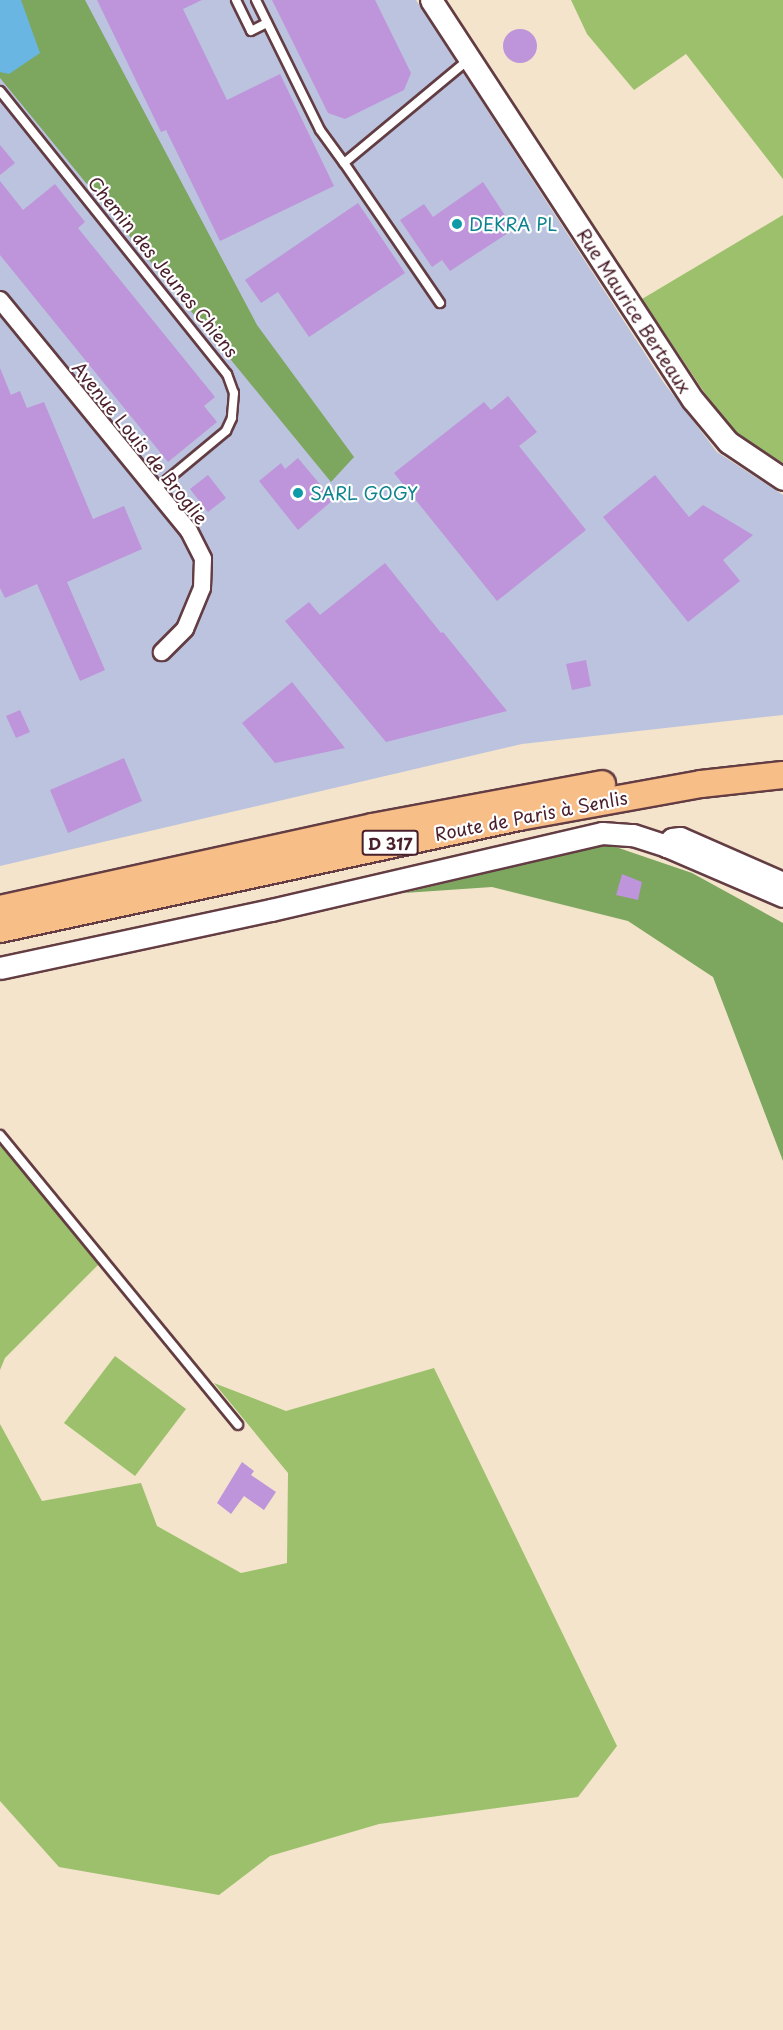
<!DOCTYPE html>
<meta charset="utf-8">
<style>
body{margin:0}
#map{position:relative;width:783px;height:2030px;overflow:hidden;background:#f3e4cb;font-family:"Playpen Sans",sans-serif}
div>[style]{position:absolute}
[style*='--x']{left:calc(var(--x)*1px);top:calc(var(--y)*1px);width:calc(var(--w)*1px);rotate:calc(var(--a)*1deg)}
.industrial>*{inset:0;background:#bcc3de}
.green>*{inset:0;background:#9cc06b}
.forest>*{inset:0;background:#7da65f}
.water>*{inset:0;background:#69b6e3}
.building>*{inset:0;background:#be94da}
.round{border-radius:50%}
.roads{filter:drop-shadow(2px 0 #633d43) drop-shadow(-2px 0 #633d43) drop-shadow(0 2px #633d43) drop-shadow(0 -2px #633d43)}
.service>*{height:8px;margin:-4px;padding:0 4px;transform-origin:4px;border-radius:4px;background:#fff}
.minor>*{height:16px;margin:-8px;padding:0 8px;transform-origin:8px;border-radius:8px;background:#fff}
.tertiary>*{height:21px;margin:-10.5px;padding:0 10.5px;transform-origin:10.5px;border-radius:10.5px;background:#fff}
.primary>*{height:26px;margin:-13px;padding:0 13px;transform-origin:13px;border-radius:13px;background:#f7be88}
.dots>*{width:16px;height:16px;translate:-50% -50%;box-sizing:border-box;border:3px solid #fff;border-radius:50%}
span{translate:-50% -50%;white-space:nowrap;text-align:center;line-height:1.15;-webkit-text-stroke:4.5px #fff;paint-order:stroke}
.shield-label span{padding:2px 4px;background:#fff;border:2px solid;border-radius:4px;-webkit-text-stroke-width:0}
.shield-label{font-size:16px;color:#4a1f2b;font-weight:700}
.culture-label{font-size:18px;color:#0d838f}
.left{translate:0 -50%;text-align:left}
.street-label{font-size:18px;color:#4a1f2b}
</style>
<div id="map">
<div class="industrial">
<div style="clip-path:polygon(0 0,416px 0,664px 383px,717px 452px,783px 495px,783px 715px,522px 744px,0 866px)"></div>
</div>
<div class="green">
<div style="clip-path:polygon(571px 0,783px 0,783px 179px,686px 54px,634px 90px,587px 34px)"></div>
<div style="clip-path:polygon(783px 215px,783px 463px,741px 436px,720px 416px,642px 299px)"></div>
<div style="clip-path:polygon(0 1137px,108px 1255px,5px 1358px,0 1370px)"></div>
<div style="clip-path:polygon(115px 1356px,186px 1409px,135px 1476px,64px 1423px)"></div>
<div style="clip-path:polygon(434px 1368px,617px 1746px,578px 1797px,379px 1824px,270px 1856px,219px 1895px,59px 1867px,0 1801px,0 1424px,42px 1501px,141px 1483px,157px 1526px,241px 1573px,287px 1563px,288px 1473px,214px 1383px,286px 1411px)"></div>
</div>
<div class="forest">
<div style="clip-path:polygon(0 0,85px 0,257px 325px,354px 457px,331px 482px,0 78px)"></div>
<div style="clip-path:polygon(607px 844px,692px 873px,783px 923px,783px 1161px,713px 977px,628px 921px,492px 887px,404px 893px)"></div>
</div>
<div class="water">
<div style="clip-path:polygon(0 0,21px 0,40px 53px,9px 74px,0 72px)"></div>
</div>
<div class="building">
<div style="clip-path:polygon(97px 0,202px 0,183px 9px,227px 100px,280px 74px,334px 186px,220px 241px,166px 130px,161px 132px)"></div>
<div style="clip-path:polygon(272px 0,375px 0,411px 73px,404px 90px,345px 119px,328px 113px)"></div>
<div class="round" style="left:503px;top:29px;width:34px;height:34px"></div>
<div style="clip-path:polygon(0 145px,15px 163px,0 175px)"></div>
<div style="clip-path:polygon(0 181px,23px 210px,55px 184px,85px 222px,78px 228px,215px 397px,204px 406px,217px 422px,168px 462px,0 255px)"></div>
<div style="clip-path:polygon(483px 182px,514px 229px,450px 271px,442px 260px,432px 267px,400px 220px,424px 204px,433px 217px)"></div>
<div style="clip-path:polygon(358px 203px,405px 273px,309px 337px,278px 292px,261px 303px,245px 280px)"></div>
<div style="clip-path:polygon(0 368px,11px 395px,20px 391px,27px 408px,44px 402px,93px 519px,124px 506px,142px 549px,67px 582px,105px 670px,80px 681px,37px 584px,5px 598px,0 588px)"></div>
<div style="clip-path:polygon(508px 396px,537px 432px,519px 446px,586px 530px,497px 601px,394px 473px,484px 402px,491px 410px)"></div>
<div style="clip-path:polygon(298px 458px,333px 500px,298px 530px,259px 481px,281px 463px,285px 469px)"></div>
<div style="clip-path:polygon(208px 475px,226px 498px,208px 512px,190px 489px)"></div>
<div style="clip-path:polygon(655px 475px,689px 517px,703px 505px,753px 535px,723px 560px,740px 581px,688px 622px,603px 517px)"></div>
<div style="clip-path:polygon(385px 563px,441px 633px,443px 632px,507px 711px,386px 742px,285px 621px,309px 602px,320px 615px)"></div>
<div style="clip-path:polygon(586px 660px,591px 686px,572px 690px,566px 664px)"></div>
<div style="clip-path:polygon(292px 682px,345px 748px,275px 763px,242px 723px)"></div>
<div style="clip-path:polygon(20px 710px,30px 732px,16px 738px,6px 716px)"></div>
<div style="clip-path:polygon(124px 758px,142px 801px,68px 833px,50px 790px)"></div>
<div style="clip-path:polygon(622px 874px,642px 882px,638px 900px,616px 895px)"></div>
<div style="clip-path:polygon(242px 1462px,254px 1471px,251px 1475px,276px 1492px,264px 1510px,244px 1496px,231px 1514px,217px 1503px)"></div>
</div>
<div class="roads">
<div class="service">
<div style="--x:236;--y:0;--w:34;--a:64"></div>
<div style="--x:251;--y:31;--w:18;--a:-27"></div>
<div style="--x:256;--y:0;--w:145;--a:63.8"></div>
<div style="--x:320;--y:130;--w:41;--a:54"></div>
<div style="--x:0;--y:91;--w:363;--a:51.3"></div>
<div style="--x:227;--y:374;--w:20;--a:70"></div>
<div style="--x:234;--y:393;--w:25;--a:95"></div>
<div style="--x:232;--y:418;--w:14;--a:115"></div>
<div style="--x:226;--y:431;--w:92;--a:140.3"></div>
<div style="--x:440;--y:303;--w:170;--a:-124.4"></div>
<div style="--x:344;--y:163;--w:161;--a:-39.7"></div>
<div style="--x:0;--y:1135;--w:375;--a:50.6"></div>
</div>
<div class="minor">
<div style="--x:0;--y:300;--w:298;--a:50.7"></div>
<div style="--x:189;--y:531;--w:31;--a:63"></div>
<div style="--x:203;--y:559;--w:29;--a:92"></div>
<div style="--x:202;--y:588;--w:44;--a:112.5"></div>
<div style="--x:185;--y:629;--w:33;--a:135"></div>
</div>
<div class="tertiary">
<div style="--x:431;--y:0;--w:478;--a:56.8"></div>
<div style="--x:693;--y:400;--w:55;--a:50.2"></div>
<div style="--x:728;--y:442;--w:66;--a:33.9"></div>
<div style="--x:783;--y:883;--w:112;--a:-156.4"></div>
<div style="--x:680;--y:838;--w:8;--a:173"></div>
<div style="--x:672;--y:839;--w:9;--a:126"></div>
<div style="--x:667;--y:846;--w:126;--a:23.3"></div>
<div style="--x:0;--y:968;--w:277;--a:-12.1"></div>
<div style="--x:271;--y:910;--w:340;--a:-13.1"></div>
<div style="--x:602;--y:833;--w:31;--a:4"></div>
<div style="--x:633;--y:835;--w:36;--a:18"></div>
</div>
<div class="primary">
<div style="--x:0;--y:909;--w:382;--a:-12.4"></div>
<div style="--x:373;--y:827;--w:233;--a:-10.6"></div>
<div style="--x:0;--y:929;--w:531;--a:-12.18"></div>
<div style="--x:519;--y:817;--w:185;--a:-10.3"></div>
<div style="--x:701;--y:784;--w:82;--a:-6.3"></div>
</div>
</div>
<div class="dots">
<div style="left:457px;top:224px;background:#0f9aa8"></div>
<div style="left:298px;top:493px;background:#0f9aa8"></div>
</div>
<div class="shield-label">
<span style="left:390px;top:843px">D 317</span>
</div>
<div class="culture-label">
<span class="left" style="left:469px;top:224px">DEKRA PL</span>
<span class="left" style="left:310px;top:493px">SARL GOGY</span>
</div>
<div class="street-label">
<span style="left:163px;top:267px;rotate:51deg">Chemin des Jeunes Chiens</span>
<span style="left:634px;top:311px;rotate:57deg">Rue Maurice Berteaux</span>
<span style="left:140px;top:443px;rotate:51deg">Avenue Louis de Broglie</span>
<span style="left:531px;top:816px;rotate:-11deg">Route de Paris à Senlis</span>
</div>
</div>
